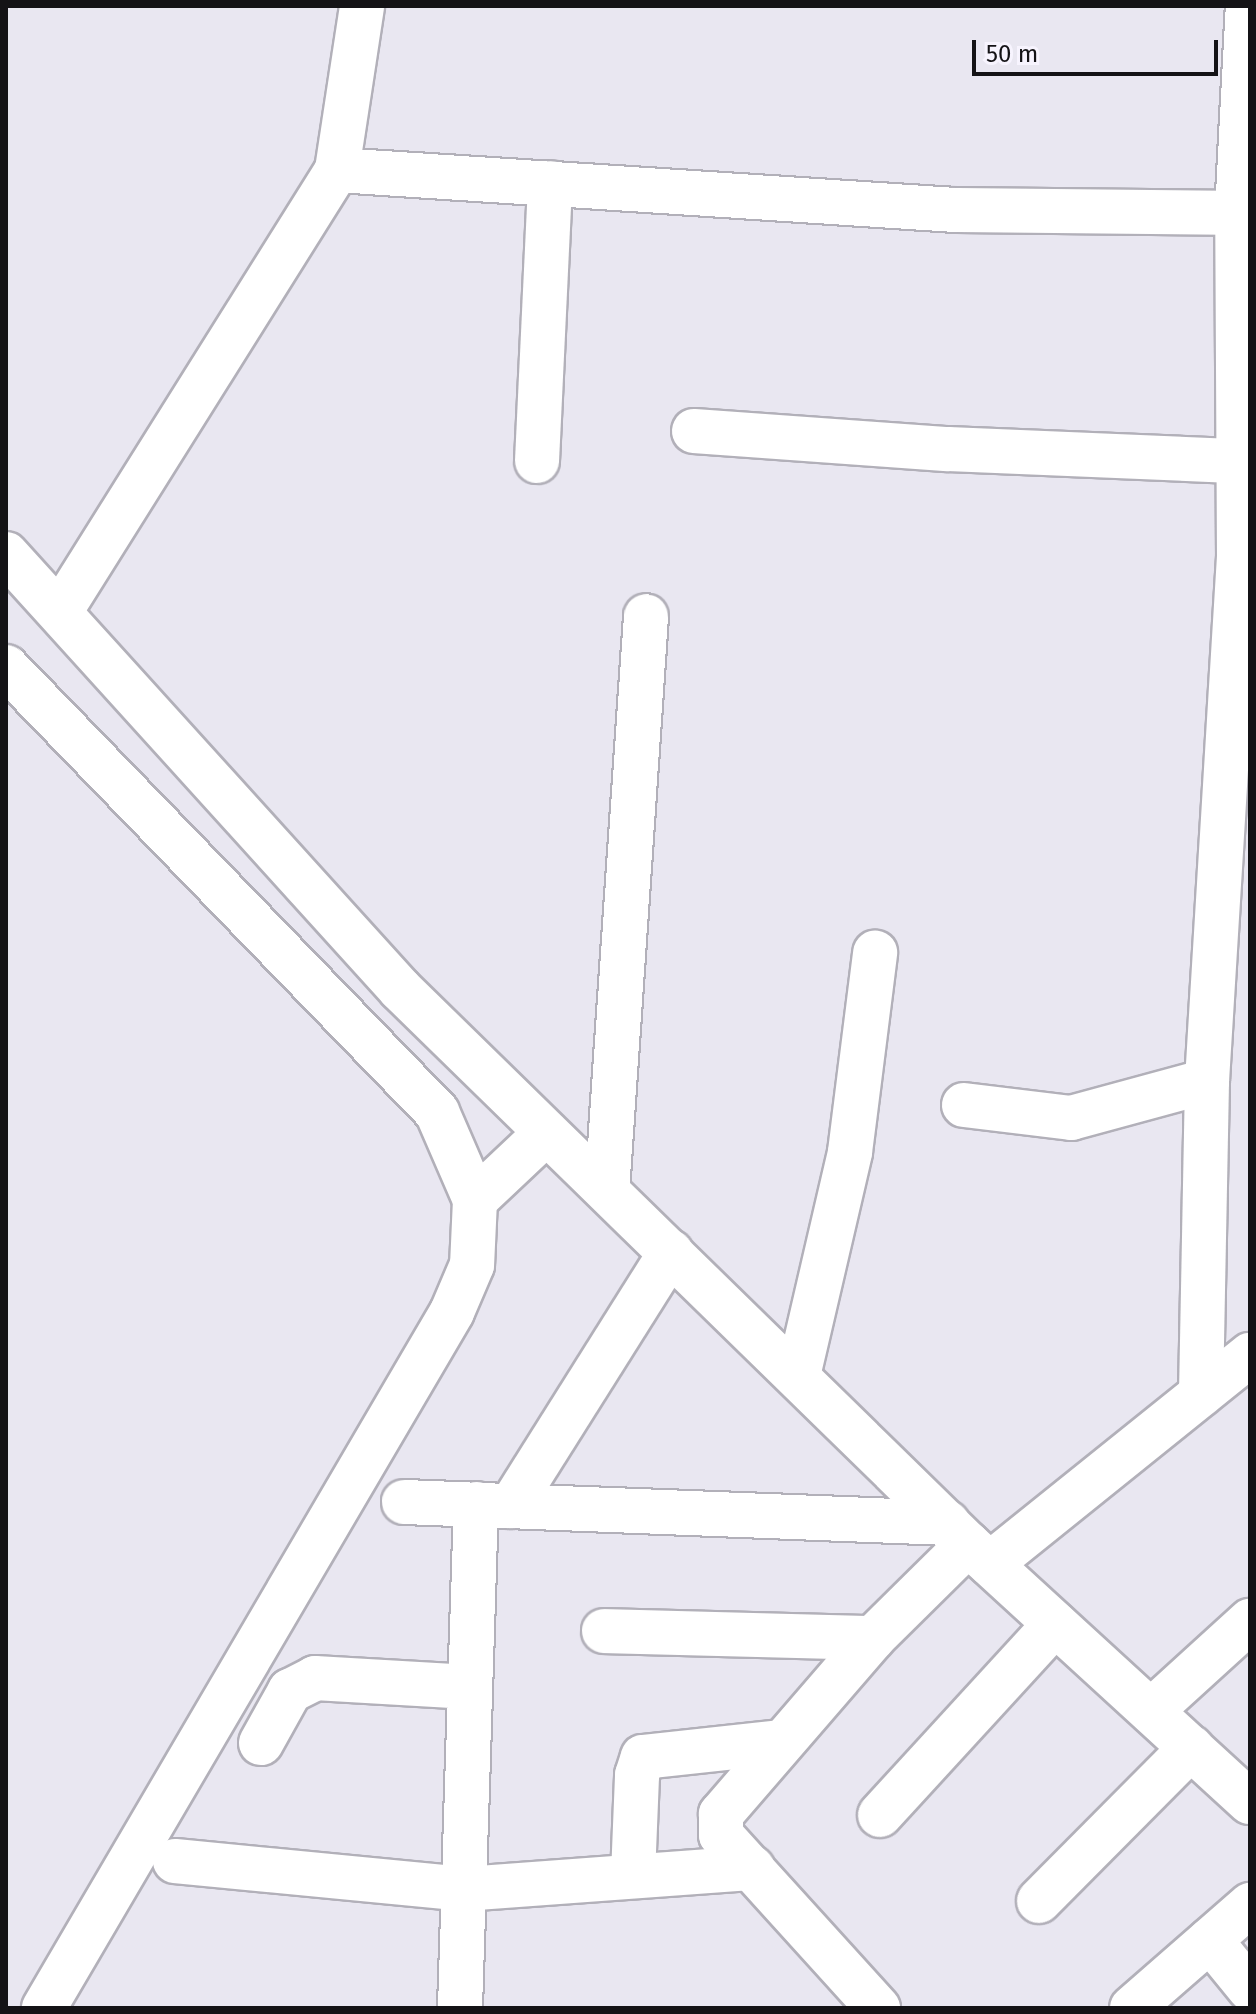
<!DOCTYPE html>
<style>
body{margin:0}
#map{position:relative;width:1256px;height:2014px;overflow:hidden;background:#e9e7f1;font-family:"Fira Sans",sans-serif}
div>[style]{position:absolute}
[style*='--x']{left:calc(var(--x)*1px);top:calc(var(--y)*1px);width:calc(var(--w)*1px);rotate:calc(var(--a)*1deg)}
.roads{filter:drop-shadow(2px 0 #b2b0b9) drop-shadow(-2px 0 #b2b0b9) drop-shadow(0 2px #b2b0b9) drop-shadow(0 -2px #b2b0b9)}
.minor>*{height:44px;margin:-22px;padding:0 22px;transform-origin:22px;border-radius:22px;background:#fff}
span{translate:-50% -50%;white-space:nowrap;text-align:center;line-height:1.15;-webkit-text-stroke:8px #f7f4fe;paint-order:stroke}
.frame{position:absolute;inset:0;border:8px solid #141316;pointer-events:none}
.scale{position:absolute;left:972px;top:40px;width:246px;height:36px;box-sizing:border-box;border:4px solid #141316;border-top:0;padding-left:10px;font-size:24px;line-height:28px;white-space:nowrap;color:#141316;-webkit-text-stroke:6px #f7f4fe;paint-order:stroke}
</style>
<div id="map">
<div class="roads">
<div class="minor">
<div style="--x:337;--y:170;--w:619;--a:3.7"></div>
<div style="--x:955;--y:210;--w:295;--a:0.6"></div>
<div style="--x:694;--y:431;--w:255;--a:4.1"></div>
<div style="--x:948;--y:449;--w:291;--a:2.4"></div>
<div style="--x:537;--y:461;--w:278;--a:-87.3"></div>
<div style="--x:6;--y:554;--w:587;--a:47.83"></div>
<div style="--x:400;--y:989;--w:794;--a:44.34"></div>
<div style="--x:968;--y:1544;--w:134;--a:135.3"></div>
<div style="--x:873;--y:1638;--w:233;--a:130.8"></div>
<div style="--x:721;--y:1814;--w:21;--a:90"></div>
<div style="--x:721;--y:1835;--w:234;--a:47.8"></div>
<div style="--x:61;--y:610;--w:519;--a:-57.9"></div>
<div style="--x:337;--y:170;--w:166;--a:-81.3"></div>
<div style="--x:6;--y:667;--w:620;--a:45.92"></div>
<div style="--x:437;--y:1112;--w:96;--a:66.6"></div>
<div style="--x:475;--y:1200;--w:65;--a:92.6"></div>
<div style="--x:472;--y:1265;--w:51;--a:113.1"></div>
<div style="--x:452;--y:1312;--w:807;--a:120.38"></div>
<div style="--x:964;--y:1105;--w:108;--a:6.9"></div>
<div style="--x:1071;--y:1118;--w:141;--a:-15.2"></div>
<div style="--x:607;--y:1190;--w:575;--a:-86.11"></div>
<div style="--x:475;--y:1200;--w:98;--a:-43.3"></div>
<div style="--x:798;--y:1376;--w:230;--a:-76.9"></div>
<div style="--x:850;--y:1152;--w:201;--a:-82.8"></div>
<div style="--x:1201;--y:1394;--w:313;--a:-88.9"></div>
<div style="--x:1207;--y:1081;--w:525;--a:-86.51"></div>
<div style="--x:1239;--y:557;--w:344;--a:-90.3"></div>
<div style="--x:1237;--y:213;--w:207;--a:-87"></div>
<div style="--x:404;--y:1502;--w:544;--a:2.21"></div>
<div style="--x:511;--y:1506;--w:300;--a:-57.8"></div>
<div style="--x:968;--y:1544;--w:382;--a:42.5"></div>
<div style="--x:990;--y:1564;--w:334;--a:-38.8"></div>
<div style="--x:604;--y:1631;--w:269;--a:1.5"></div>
<div style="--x:1151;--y:1711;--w:134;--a:-42.3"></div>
<div style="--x:261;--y:1743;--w:60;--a:-60.9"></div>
<div style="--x:290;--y:1691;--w:28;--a:-27"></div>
<div style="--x:315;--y:1678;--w:155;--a:3.3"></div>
<div style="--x:880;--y:1815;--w:259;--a:-47.5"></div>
<div style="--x:175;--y:1861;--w:290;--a:5.5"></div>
<div style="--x:464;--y:1889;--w:289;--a:-4.2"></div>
<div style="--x:633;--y:1876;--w:101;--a:-87.7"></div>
<div style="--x:637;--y:1775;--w:19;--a:-72"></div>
<div style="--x:643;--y:1757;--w:139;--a:-6.2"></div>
<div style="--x:1039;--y:1901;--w:216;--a:-45.2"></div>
<div style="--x:1210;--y:1940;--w:63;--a:50.8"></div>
<div style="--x:460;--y:2008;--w:504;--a:-88.18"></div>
<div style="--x:1132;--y:2008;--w:157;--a:-41.1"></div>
</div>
</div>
<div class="frame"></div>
<div class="scale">50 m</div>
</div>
